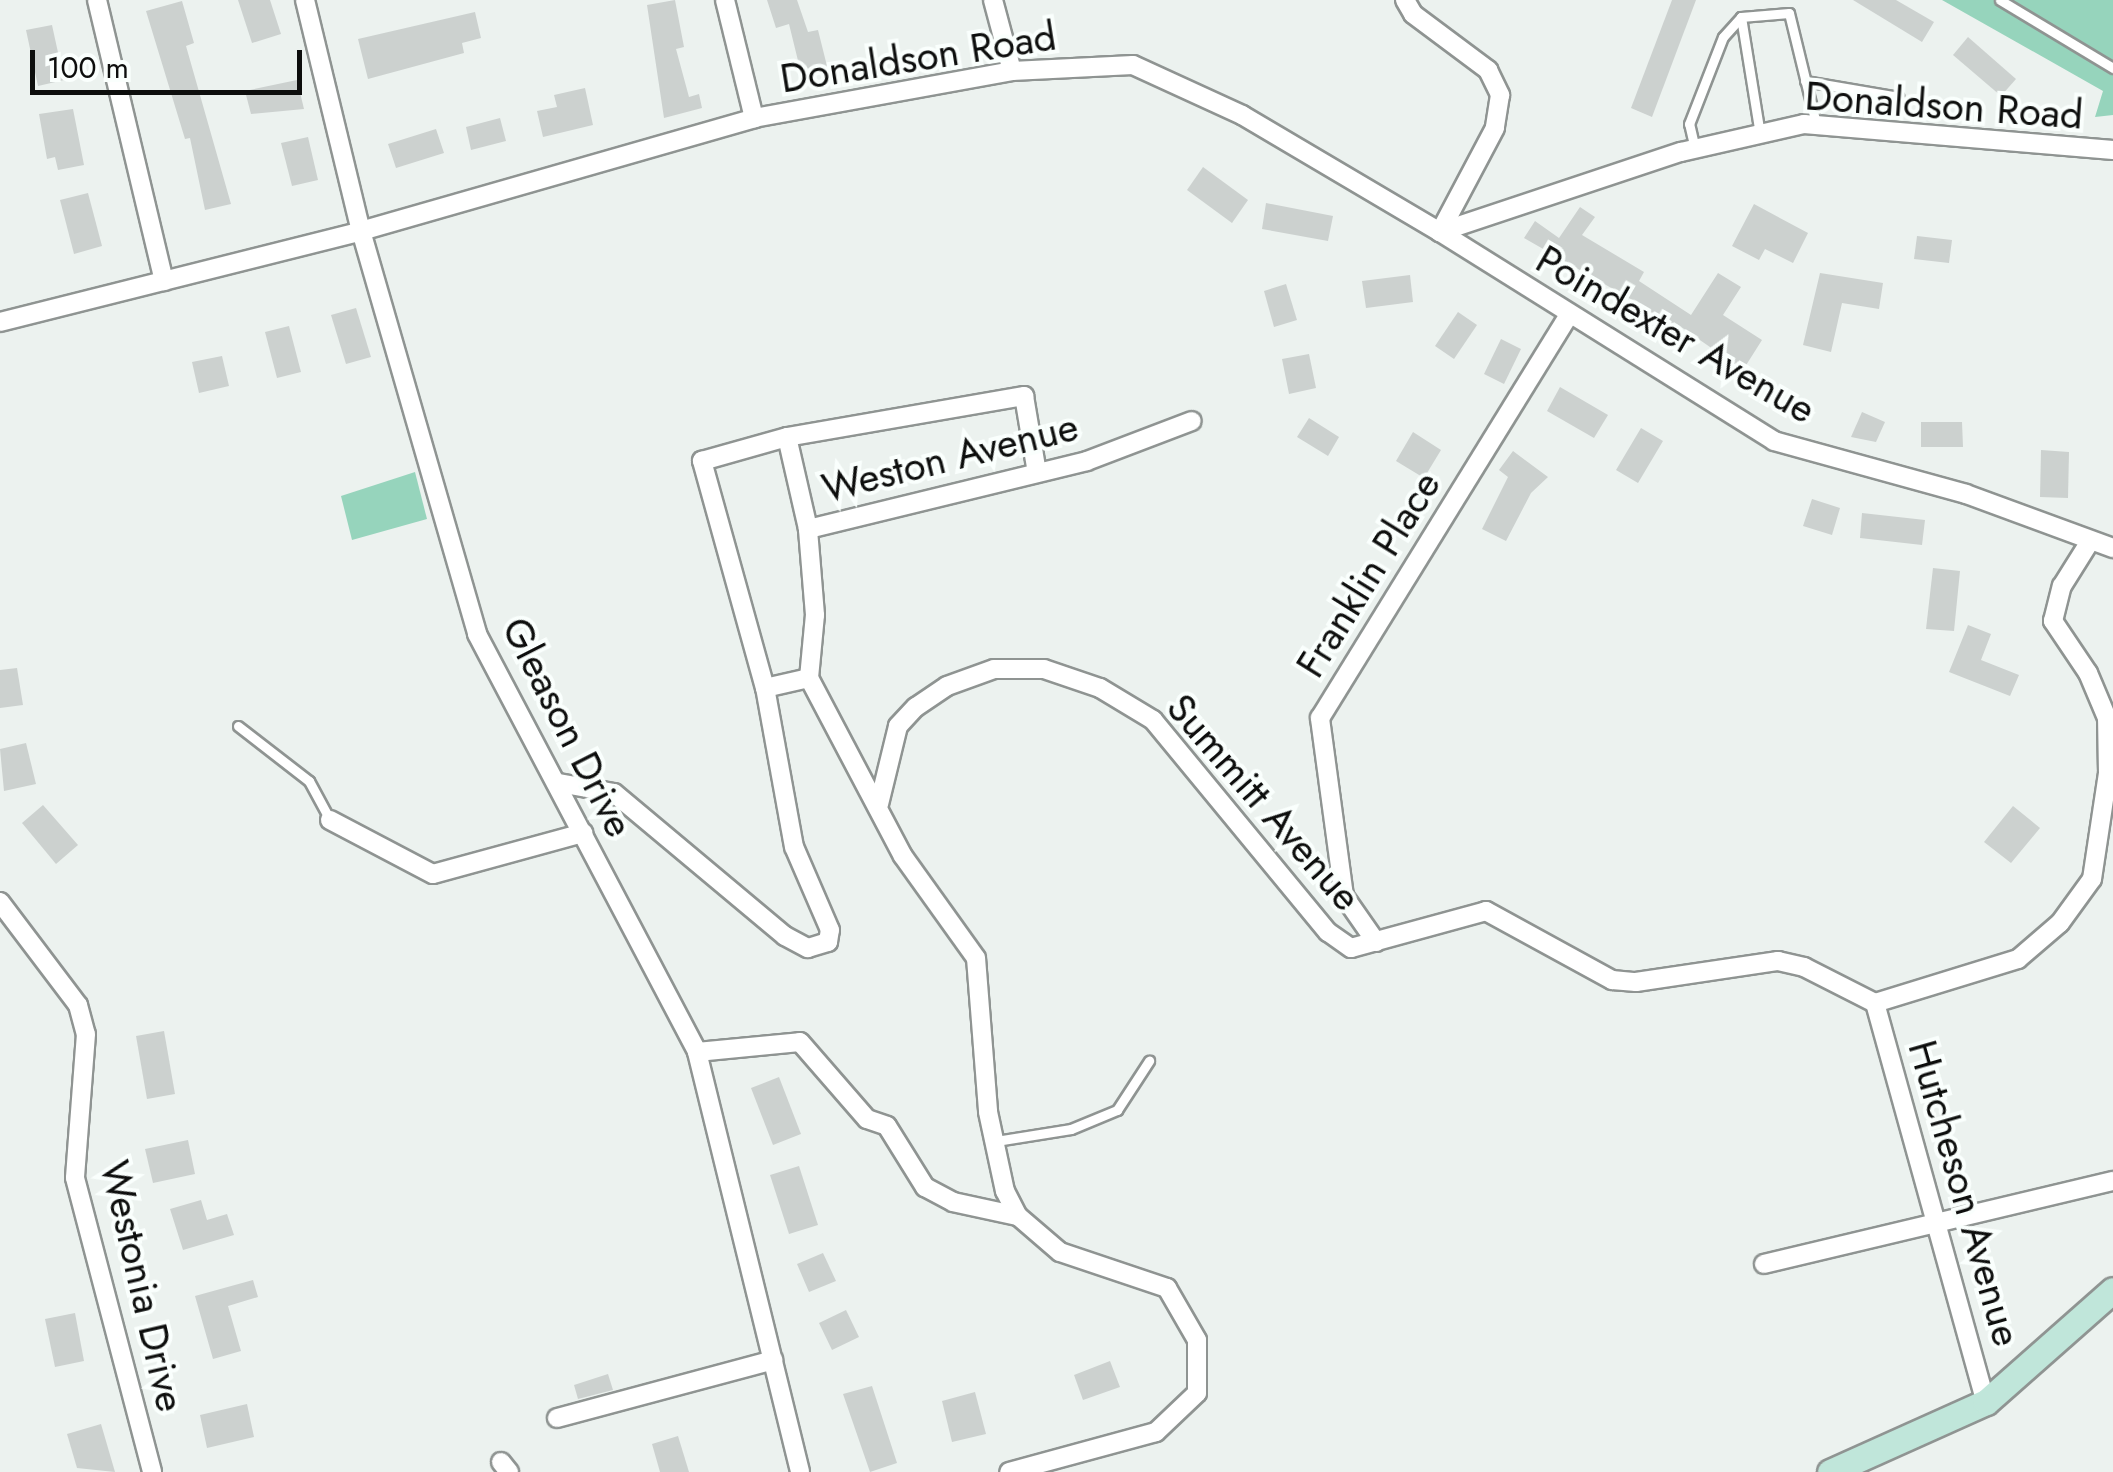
<!DOCTYPE html>
<style>
body{margin:0}
#map{position:relative;width:2113px;height:1472px;overflow:hidden;background:#ecf2ef;font-family:Jost,sans-serif}
div>[style]{position:absolute}
[style*='--x']{left:calc(var(--x)*1px);top:calc(var(--y)*1px);width:calc(var(--w)*1px);rotate:calc(var(--a)*1deg)}
.green>*{inset:0;background:#96d4bc}
.building>*{inset:0;background:#ccd1cf}
.roads{filter:drop-shadow(2px 0 #8f9492) drop-shadow(-2px 0 #8f9492) drop-shadow(0 2px #8f9492) drop-shadow(0 -2px #8f9492)}
.lane>*{height:9px;margin:-4.5px;padding:0 4.5px;transform-origin:4.5px;border-radius:4.5px;background:#fff}
.street>*{height:18px;margin:-9px;padding:0 9px;transform-origin:9px;border-radius:9px;background:#fff}
.secondary>*{height:25px;margin:-12.5px;padding:0 12.5px;transform-origin:12.5px;border-radius:12.5px;background:#c0e6da}
span{translate:-50% -50%;white-space:nowrap;text-align:center;line-height:1.15;-webkit-text-stroke:8px #fafffd;paint-order:stroke}
.street-label{font-size:40px;color:#0d0e0d}
.scale{position:absolute;left:30px;top:50px;width:272px;height:45px;box-sizing:border-box;border:5px solid #0d0e0d;border-top:0;padding-left:12px;font-size:30px;line-height:35px;white-space:nowrap;color:#0d0e0d;-webkit-text-stroke:8px #fafffd;paint-order:stroke}
</style>
<div id="map">
<div class="green">
<div style="clip-path:polygon(1942px 0,2113px 0,2113px 115px,2095px 117px,2103px 91px)"></div>
<div style="clip-path:polygon(415px 472px,427px 519px,352px 540px,341px 496px)"></div>
</div>
<div class="building">
<div style="clip-path:polygon(238px 0,270px 0,281px 34px,252px 43px)"></div>
<div style="clip-path:polygon(675px 0,684px 47px,676px 49px,689px 97px,699px 94px,702px 108px,664px 118px,647px 5px)"></div>
<div style="clip-path:polygon(767px 0,797px 0,808px 32px,818px 30px,828px 70px,802px 77px,789px 24px,776px 28px)"></div>
<div style="clip-path:polygon(1672px 0,1696px 0,1652px 117px,1631px 108px)"></div>
<div style="clip-path:polygon(1853px 0,1896px 0,1934px 22px,1922px 42px)"></div>
<div style="clip-path:polygon(182px 1px,194px 43px,186px 46px,231px 204px,205px 210px,190px 138px,185px 139px,146px 11px)"></div>
<div style="clip-path:polygon(475px 12px,481px 38px,462px 43px,464px 53px,368px 79px,358px 39px)"></div>
<div style="clip-path:polygon(52px 25px,64px 80px,38px 86px,26px 30px)"></div>
<div style="clip-path:polygon(1968px 37px,2016px 79px,2001px 96px,1953px 55px)"></div>
<div style="clip-path:polygon(297px 80px,304px 109px,251px 114px,245px 91px)"></div>
<div style="clip-path:polygon(585px 88px,593px 125px,543px 137px,537px 111px,557px 107px,554px 95px)"></div>
<div style="clip-path:polygon(73px 109px,84px 165px,58px 170px,55px 157px,47px 159px,39px 114px)"></div>
<div style="clip-path:polygon(500px 118px,506px 141px,471px 150px,466px 127px)"></div>
<div style="clip-path:polygon(436px 129px,444px 153px,396px 168px,388px 144px)"></div>
<div style="clip-path:polygon(308px 137px,318px 180px,292px 186px,281px 143px)"></div>
<div style="clip-path:polygon(1203px 167px,1248px 200px,1232px 223px,1187px 190px)"></div>
<div style="clip-path:polygon(88px 193px,102px 246px,74px 254px,60px 200px)"></div>
<div style="clip-path:polygon(1266px 203px,1333px 216px,1328px 241px,1262px 229px)"></div>
<div style="clip-path:polygon(1754px 204px,1808px 233px,1793px 263px,1765px 249px,1759px 260px,1732px 246px)"></div>
<div style="clip-path:polygon(1580px 207px,1595px 217px,1582px 235px,1644px 272px,1639px 281px,1691px 315px,1718px 273px,1741px 287px,1723px 315px,1762px 340px,1743px 370px,1674px 322px,1668px 330px,1645px 314px,1648px 309px,1524px 238px,1535px 221px,1559px 238px)"></div>
<div style="clip-path:polygon(1917px 236px,1952px 240px,1949px 263px,1914px 259px)"></div>
<div style="clip-path:polygon(1820px 273px,1883px 283px,1879px 309px,1842px 303px,1831px 352px,1803px 345px)"></div>
<div style="clip-path:polygon(1410px 275px,1413px 302px,1366px 308px,1362px 281px)"></div>
<div style="clip-path:polygon(1286px 284px,1297px 320px,1274px 327px,1264px 291px)"></div>
<div style="clip-path:polygon(356px 308px,371px 357px,346px 364px,331px 315px)"></div>
<div style="clip-path:polygon(1458px 312px,1477px 325px,1454px 359px,1435px 346px)"></div>
<div style="clip-path:polygon(289px 326px,301px 372px,277px 378px,265px 332px)"></div>
<div style="clip-path:polygon(1501px 339px,1521px 349px,1504px 384px,1484px 374px)"></div>
<div style="clip-path:polygon(1309px 354px,1316px 388px,1289px 394px,1282px 359px)"></div>
<div style="clip-path:polygon(222px 356px,229px 386px,199px 393px,192px 362px)"></div>
<div style="clip-path:polygon(1560px 387px,1608px 415px,1594px 438px,1547px 411px)"></div>
<div style="clip-path:polygon(1862px 412px,1885px 422px,1876px 442px,1851px 437px)"></div>
<div style="clip-path:polygon(1309px 418px,1339px 437px,1328px 456px,1297px 437px)"></div>
<div style="clip-path:polygon(1921px 422px,1962px 422px,1963px 447px,1921px 447px)"></div>
<div style="clip-path:polygon(1641px 428px,1663px 441px,1638px 483px,1616px 470px)"></div>
<div style="clip-path:polygon(1413px 432px,1441px 450px,1424px 478px,1396px 461px)"></div>
<div style="clip-path:polygon(2041px 450px,2069px 452px,2068px 498px,2040px 497px)"></div>
<div style="clip-path:polygon(1513px 451px,1548px 477px,1531px 493px,1506px 541px,1482px 529px,1508px 477px,1499px 470px)"></div>
<div style="clip-path:polygon(1812px 499px,1840px 508px,1832px 535px,1803px 526px)"></div>
<div style="clip-path:polygon(1862px 513px,1925px 520px,1922px 545px,1860px 538px)"></div>
<div style="clip-path:polygon(1933px 568px,1960px 571px,1954px 631px,1926px 629px)"></div>
<div style="clip-path:polygon(1968px 625px,1991px 634px,1981px 660px,2019px 675px,2010px 696px,1949px 672px)"></div>
<div style="clip-path:polygon(17px 668px,23px 705px,0 708px,0 670px)"></div>
<div style="clip-path:polygon(26px 743px,36px 784px,4px 791px,0 749px)"></div>
<div style="clip-path:polygon(43px 805px,78px 845px,56px 864px,22px 823px)"></div>
<div style="clip-path:polygon(2013px 806px,2040px 828px,2011px 863px,1984px 842px)"></div>
<div style="clip-path:polygon(164px 1031px,175px 1094px,147px 1099px,136px 1036px)"></div>
<div style="clip-path:polygon(779px 1077px,801px 1134px,773px 1145px,751px 1088px)"></div>
<div style="clip-path:polygon(188px 1140px,195px 1174px,153px 1183px,145px 1149px)"></div>
<div style="clip-path:polygon(799px 1166px,818px 1225px,789px 1234px,770px 1175px)"></div>
<div style="clip-path:polygon(201px 1200px,207px 1220px,227px 1214px,234px 1235px,183px 1250px,170px 1209px)"></div>
<div style="clip-path:polygon(823px 1253px,836px 1281px,809px 1292px,797px 1264px)"></div>
<div style="clip-path:polygon(253px 1280px,258px 1297px,228px 1306px,241px 1351px,213px 1359px,195px 1296px)"></div>
<div style="clip-path:polygon(846px 1310px,859px 1337px,832px 1350px,819px 1323px)"></div>
<div style="clip-path:polygon(75px 1313px,84px 1361px,55px 1367px,45px 1319px)"></div>
<div style="clip-path:polygon(1110px 1361px,1120px 1387px,1083px 1400px,1074px 1375px)"></div>
<div style="clip-path:polygon(608px 1374px,613px 1390px,578px 1399px,574px 1385px)"></div>
<div style="clip-path:polygon(872px 1386px,897px 1463px,870px 1472px,843px 1394px)"></div>
<div style="clip-path:polygon(975px 1392px,986px 1434px,952px 1442px,942px 1401px)"></div>
<div style="clip-path:polygon(247px 1404px,254px 1437px,207px 1448px,200px 1415px)"></div>
<div style="clip-path:polygon(101px 1424px,115px 1472px,77px 1468px,67px 1434px)"></div>
<div style="clip-path:polygon(678px 1436px,689px 1472px,660px 1472px,652px 1444px)"></div>
</div>
<div class="roads">
<div class="lane">
<div style="--x:2000;--y:0;--w:132;--a:31"></div>
<div style="--x:1741;--y:17;--w:48;--a:-4.8"></div>
<div style="--x:1789;--y:13;--w:114;--a:76.3"></div>
<div style="--x:1805;--y:81;--w:95;--a:9.7"></div>
<div style="--x:1695;--y:149;--w:26;--a:-103"></div>
<div style="--x:1689;--y:124;--w:93;--a:-68.7"></div>
<div style="--x:1723;--y:37;--w:27;--a:-48"></div>
<div style="--x:1741;--y:17;--w:119;--a:80.8"></div>
<div style="--x:238;--y:726;--w:90;--a:37.8"></div>
<div style="--x:309;--y:781;--w:44;--a:61.7"></div>
<div style="--x:996;--y:1141;--w:76;--a:-9.1"></div>
<div style="--x:1071;--y:1129;--w:50;--a:-22.4"></div>
<div style="--x:1117;--y:1110;--w:59;--a:-56.9"></div>
</div>
<div class="street">
<div style="--x:97;--y:0;--w:289;--a:76.6"></div>
<div style="--x:305;--y:0;--w:238;--a:76.4"></div>
<div style="--x:361;--y:231;--w:419;--a:73.9"></div>
<div style="--x:477;--y:634;--w:472;--a:62.2"></div>
<div style="--x:697;--y:1052;--w:432;--a:76.2"></div>
<div style="--x:725;--y:0;--w:122;--a:76.2"></div>
<div style="--x:993;--y:0;--w:73;--a:75"></div>
<div style="--x:1405;--y:0;--w:16;--a:60"></div>
<div style="--x:1413;--y:14;--w:94;--a:36.7"></div>
<div style="--x:1488;--y:70;--w:28;--a:64"></div>
<div style="--x:1500;--y:95;--w:33;--a:99"></div>
<div style="--x:1495;--y:128;--w:118;--a:117.9"></div>
<div style="--x:1440;--y:232;--w:394;--a:32"></div>
<div style="--x:1774;--y:441;--w:199;--a:15.4"></div>
<div style="--x:1966;--y:494;--w:157;--a:20.2"></div>
<div style="--x:0;--y:322;--w:372;--a:-14.1"></div>
<div style="--x:361;--y:231;--w:409;--a:-16"></div>
<div style="--x:754;--y:118;--w:262;--a:-10.3"></div>
<div style="--x:1012;--y:71;--w:121;--a:-2.8"></div>
<div style="--x:1133;--y:65;--w:120;--a:24.6"></div>
<div style="--x:1242;--y:115;--w:230;--a:30.6"></div>
<div style="--x:1440;--y:232;--w:254;--a:-18.4"></div>
<div style="--x:1681;--y:152;--w:126;--a:-12.8"></div>
<div style="--x:1804;--y:124;--w:310;--a:4.8"></div>
<div style="--x:787;--y:437;--w:241;--a:-9.8"></div>
<div style="--x:1024;--y:396;--w:78;--a:80.4"></div>
<div style="--x:809;--y:678;--w:63;--a:-84.6"></div>
<div style="--x:815;--y:615;--w:86;--a:-94.7"></div>
<div style="--x:808;--y:529;--w:287;--a:-13.7"></div>
<div style="--x:1087;--y:461;--w:112;--a:-20.9"></div>
<div style="--x:765;--y:688;--w:45;--a:-12.8"></div>
<div style="--x:809;--y:678;--w:201;--a:62.2"></div>
<div style="--x:903;--y:856;--w:125;--a:54.4"></div>
<div style="--x:976;--y:958;--w:154;--a:85.5"></div>
<div style="--x:988;--y:1112;--w:81;--a:77.9"></div>
<div style="--x:1005;--y:1191;--w:28;--a:63"></div>
<div style="--x:1018;--y:1216;--w:55;--a:40.6"></div>
<div style="--x:1060;--y:1252;--w:113;--a:18.6"></div>
<div style="--x:1167;--y:1288;--w:60;--a:60"></div>
<div style="--x:1197;--y:1340;--w:53;--a:90"></div>
<div style="--x:1197;--y:1393;--w:57;--a:136.4"></div>
<div style="--x:1156;--y:1432;--w:152;--a:164.8"></div>
<div style="--x:559;--y:783;--w:56;--a:10.3"></div>
<div style="--x:614;--y:793;--w:223;--a:39.9"></div>
<div style="--x:785;--y:936;--w:26;--a:28"></div>
<div style="--x:808;--y:948;--w:21;--a:-17"></div>
<div style="--x:828;--y:942;--w:12;--a:-81"></div>
<div style="--x:830;--y:930;--w:90;--a:-113.4"></div>
<div style="--x:794;--y:847;--w:162;--a:-100.3"></div>
<div style="--x:765;--y:688;--w:236;--a:-105.5"></div>
<div style="--x:702;--y:461;--w:88;--a:-15.8"></div>
<div style="--x:787;--y:437;--w:94;--a:77.1"></div>
<div style="--x:879;--y:804;--w:80;--a:-76.3"></div>
<div style="--x:898;--y:726;--w:26;--a:-47"></div>
<div style="--x:916;--y:707;--w:37;--a:-34"></div>
<div style="--x:947;--y:686;--w:50;--a:-19.9"></div>
<div style="--x:994;--y:669;--w:50;--a:0"></div>
<div style="--x:1044;--y:669;--w:59;--a:18.7"></div>
<div style="--x:1100;--y:688;--w:62;--a:31.1"></div>
<div style="--x:1153;--y:720;--w:275;--a:50.5"></div>
<div style="--x:1328;--y:932;--w:28;--a:35"></div>
<div style="--x:1351;--y:948;--w:140;--a:-15.3"></div>
<div style="--x:1486;--y:911;--w:144;--a:28.7"></div>
<div style="--x:1612;--y:980;--w:24;--a:5"></div>
<div style="--x:1636;--y:982;--w:144;--a:-8.4"></div>
<div style="--x:1778;--y:961;--w:27;--a:13"></div>
<div style="--x:1804;--y:967;--w:80;--a:26.9"></div>
<div style="--x:1875;--y:1003;--w:150;--a:-17.1"></div>
<div style="--x:2018;--y:959;--w:55;--a:-40.6"></div>
<div style="--x:2060;--y:923;--w:54;--a:-54"></div>
<div style="--x:2092;--y:879;--w:107;--a:-81.4"></div>
<div style="--x:2108;--y:773;--w:55;--a:-91"></div>
<div style="--x:2107;--y:718;--w:49;--a:-112.9"></div>
<div style="--x:2088;--y:673;--w:63;--a:-123.9"></div>
<div style="--x:2053;--y:621;--w:36;--a:-76"></div>
<div style="--x:2062;--y:586;--w:51;--a:-57.9"></div>
<div style="--x:330;--y:820;--w:116;--a:27.7"></div>
<div style="--x:433;--y:874;--w:156;--a:-15.3"></div>
<div style="--x:0;--y:902;--w:129;--a:52.9"></div>
<div style="--x:78;--y:1005;--w:30;--a:75"></div>
<div style="--x:86;--y:1034;--w:144;--a:94.4"></div>
<div style="--x:75;--y:1178;--w:304;--a:75.3"></div>
<div style="--x:1376;--y:942;--w:56;--a:-124.8"></div>
<div style="--x:1344;--y:896;--w:180;--a:-97.7"></div>
<div style="--x:1320;--y:718;--w:472;--a:-58.3"></div>
<div style="--x:1875;--y:1003;--w:414;--a:74.5"></div>
<div style="--x:697;--y:1052;--w:103;--a:-5.5"></div>
<div style="--x:800;--y:1042;--w:102;--a:49"></div>
<div style="--x:867;--y:1119;--w:21;--a:19"></div>
<div style="--x:887;--y:1126;--w:72;--a:58.1"></div>
<div style="--x:925;--y:1187;--w:32;--a:28"></div>
<div style="--x:953;--y:1202;--w:66;--a:12.2"></div>
<div style="--x:1764;--y:1264;--w:359;--a:-13.4"></div>
<div style="--x:557;--y:1418;--w:224;--a:-15"></div>
<div style="--x:501;--y:1462;--w:13;--a:51"></div>
</div>
<div class="secondary">
<div style="--x:1830;--y:1472;--w:171;--a:-24.2"></div>
<div style="--x:1986;--y:1402;--w:169;--a:-41.4"></div>
</div>
</div>
<div class="street-label">
<span style="left:918px;top:57px;rotate:-9deg">Donaldson Road</span>
<span style="left:1944px;top:105px;rotate:4deg">Donaldson Road</span>
<span style="left:1676px;top:334px;rotate:30deg">Poindexter Avenue</span>
<span style="left:950px;top:457px;rotate:-14deg">Weston Avenue</span>
<span style="left:1368px;top:574px;rotate:-58deg">Franklin Place</span>
<span style="left:568px;top:727px;rotate:63deg">Gleason Drive</span>
<span style="left:1264px;top:802px;rotate:49deg">Summitt Avenue</span>
<span style="left:1965px;top:1193px;rotate:74deg">Hutcheson Avenue</span>
<span style="left:143px;top:1286px;rotate:77deg">Westonia Drive</span>
</div>
<div class="scale">100 m</div>
</div>
